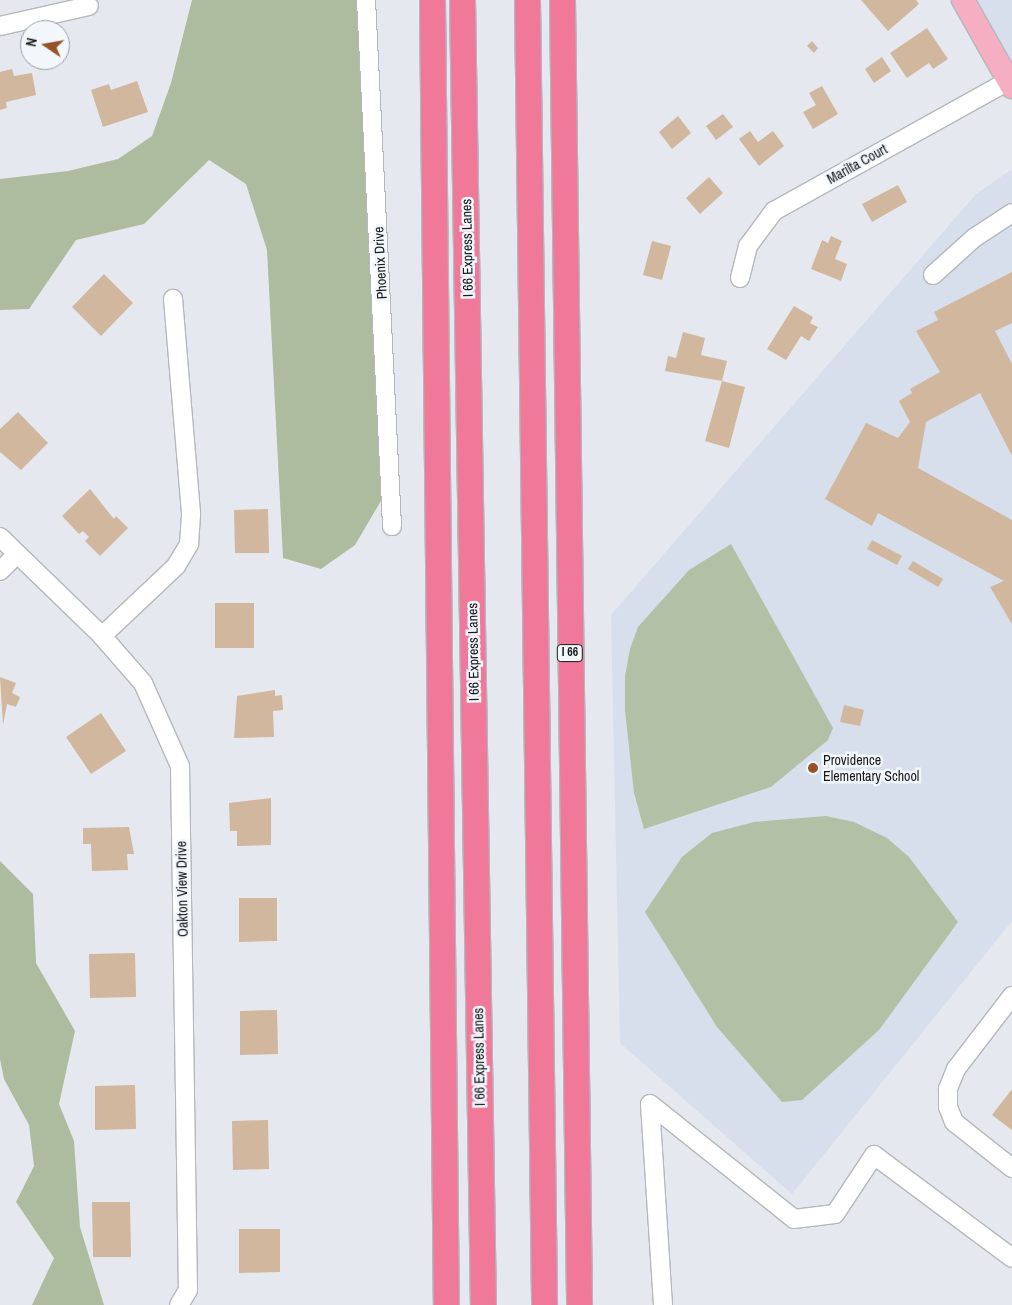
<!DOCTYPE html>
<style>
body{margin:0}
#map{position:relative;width:1012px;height:1305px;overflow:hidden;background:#e5e9ef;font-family:"Archivo Narrow",sans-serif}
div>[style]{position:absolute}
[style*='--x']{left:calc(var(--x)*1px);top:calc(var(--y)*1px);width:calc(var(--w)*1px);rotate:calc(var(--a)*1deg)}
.built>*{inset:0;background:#d6dfeb}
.green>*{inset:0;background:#b2c1a5}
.forest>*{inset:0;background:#adbc9e}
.building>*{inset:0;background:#d0b79d}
.roads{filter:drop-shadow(1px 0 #b4b8bd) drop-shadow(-1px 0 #b4b8bd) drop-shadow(0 1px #b4b8bd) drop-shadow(0 -1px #b4b8bd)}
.minor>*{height:18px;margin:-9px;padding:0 9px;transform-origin:9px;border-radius:9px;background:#fff}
.major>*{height:22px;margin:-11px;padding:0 11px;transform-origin:11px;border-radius:11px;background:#f6afc2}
.highway>*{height:25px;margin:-12.5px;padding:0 12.5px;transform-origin:12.5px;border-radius:12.5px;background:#f0799a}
.dots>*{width:14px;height:14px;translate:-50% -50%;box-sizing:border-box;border:2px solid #f2f7fc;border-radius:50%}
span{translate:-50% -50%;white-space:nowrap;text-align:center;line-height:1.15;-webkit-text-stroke:5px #f2f7fc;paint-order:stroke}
.shield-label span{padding:1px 4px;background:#f2f7fc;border:1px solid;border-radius:4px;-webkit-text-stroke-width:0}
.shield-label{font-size:12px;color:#17191b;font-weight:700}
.street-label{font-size:14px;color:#17191b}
.poi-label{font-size:14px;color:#17191b}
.left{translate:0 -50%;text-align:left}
.north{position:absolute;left:20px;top:20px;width:50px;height:50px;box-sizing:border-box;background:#f2f7fc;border:1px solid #9a9ea2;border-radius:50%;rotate:282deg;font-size:14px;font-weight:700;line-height:20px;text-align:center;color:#17191b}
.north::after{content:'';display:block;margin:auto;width:18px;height:22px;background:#98522a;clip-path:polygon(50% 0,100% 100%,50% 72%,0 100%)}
</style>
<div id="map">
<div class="built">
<div style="clip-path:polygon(973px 0,1012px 0,1012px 68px)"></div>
<div style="clip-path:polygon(1012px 169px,1012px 921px,792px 1194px,620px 1043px,611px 615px,976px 194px)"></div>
</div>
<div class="green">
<div style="clip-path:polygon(731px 544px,833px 728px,828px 740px,771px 787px,644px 829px,634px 793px,625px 710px,625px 676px,630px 649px,638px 627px,689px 570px)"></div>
<div style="clip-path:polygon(826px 816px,854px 822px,887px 838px,909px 857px,958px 922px,879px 1030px,802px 1100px,782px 1102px,717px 1027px,645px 912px,682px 857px,712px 833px,754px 822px)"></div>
</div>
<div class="forest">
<div style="clip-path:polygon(192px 0,357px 0,385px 494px,355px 545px,321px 569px,283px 558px,267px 250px,246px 184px,209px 160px,144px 224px,76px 240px,29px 309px,0 310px,0 179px,68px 171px,118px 159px,152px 136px,171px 83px)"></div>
<div style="clip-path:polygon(0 861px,33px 894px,36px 963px,75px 1031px,59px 1104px,74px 1141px,80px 1227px,104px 1305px,32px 1305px,54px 1258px,16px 1202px,34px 1166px,29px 1125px,4px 1079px,0 1059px)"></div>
</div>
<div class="building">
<div style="clip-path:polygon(861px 0,916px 0,919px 4px,888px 31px)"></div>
<div style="clip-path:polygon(927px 28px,948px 59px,933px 69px,929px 63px,907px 78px,890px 53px)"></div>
<div style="clip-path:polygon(812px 41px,818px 48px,814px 53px,807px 46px)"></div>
<div style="clip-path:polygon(882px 57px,891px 71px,874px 83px,865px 69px)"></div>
<div style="clip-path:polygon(12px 69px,14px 76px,32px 73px,36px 95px,6px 102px,7px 108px,0 110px,0 72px)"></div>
<div style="clip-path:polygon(137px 81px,148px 112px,103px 127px,91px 90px,109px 84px,111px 90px)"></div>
<div style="clip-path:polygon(822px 86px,838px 114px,813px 129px,803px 112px,816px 105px,809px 93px)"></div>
<div style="clip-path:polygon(723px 114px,733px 127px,716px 140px,706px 126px)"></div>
<div style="clip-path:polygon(678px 116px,691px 133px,672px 149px,659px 132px)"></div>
<div style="clip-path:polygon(750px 131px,758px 142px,773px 131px,784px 146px,759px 166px,739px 139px)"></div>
<div style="clip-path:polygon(709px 177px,723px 193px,700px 214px,686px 198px)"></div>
<div style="clip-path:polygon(898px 185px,907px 202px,872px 222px,862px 204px)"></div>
<div style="clip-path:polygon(831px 236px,842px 241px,835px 259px,847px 264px,841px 281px,811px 269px,822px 240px,828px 243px)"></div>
<div style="clip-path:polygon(652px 241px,671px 246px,662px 280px,643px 275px)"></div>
<div style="clip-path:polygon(1012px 272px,1012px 323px,995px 331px,1012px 364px,1012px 456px,980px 393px,926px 422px,918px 468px,1012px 520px,1012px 624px,990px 587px,1004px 581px,878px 513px,872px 526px,825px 499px,866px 423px,898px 438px,910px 422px,899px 401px,912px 393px,910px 389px,940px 372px,916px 331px,938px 320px,934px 312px)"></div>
<div style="clip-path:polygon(104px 274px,133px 303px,101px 336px,72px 307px)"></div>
<div style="clip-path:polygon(794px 306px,813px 317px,810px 323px,818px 327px,809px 341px,801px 336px,786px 360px,767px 349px)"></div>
<div style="clip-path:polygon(683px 332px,705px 338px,701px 355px,727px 361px,722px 381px,665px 371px,668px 356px,676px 358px)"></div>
<div style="clip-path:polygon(722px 381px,745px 387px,729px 448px,705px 441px)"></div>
<div style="clip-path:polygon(18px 412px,48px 443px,21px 470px,0 452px,0 429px)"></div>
<div style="clip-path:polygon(90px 489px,114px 519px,116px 516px,128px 528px,100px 556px,85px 541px,89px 537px,83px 531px,79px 534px,62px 516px)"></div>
<div style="clip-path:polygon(268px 509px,269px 553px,235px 553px,234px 510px)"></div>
<div style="clip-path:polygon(872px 540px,902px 556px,897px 565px,867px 549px)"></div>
<div style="clip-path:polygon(913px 561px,943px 579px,938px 587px,908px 569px)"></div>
<div style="clip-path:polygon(215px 603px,254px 603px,254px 648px,215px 648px)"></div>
<div style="clip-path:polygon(0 677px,16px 683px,12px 693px,20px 697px,16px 707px,7px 704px,3px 725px)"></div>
<div style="clip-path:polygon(275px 690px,275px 696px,282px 695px,283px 710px,273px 711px,274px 737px,234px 738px,237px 696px)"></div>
<div style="clip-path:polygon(844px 705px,864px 710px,860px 726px,840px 722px)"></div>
<div style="clip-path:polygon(101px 713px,126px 751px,91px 774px,66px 737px)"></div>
<div style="clip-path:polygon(271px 798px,271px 845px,237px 846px,237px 831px,230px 831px,229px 803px)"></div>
<div style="clip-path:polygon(129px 827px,134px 854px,127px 854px,128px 870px,92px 871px,91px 844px,83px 844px,83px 828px)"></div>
<div style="clip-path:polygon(239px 898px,277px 898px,277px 941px,239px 942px)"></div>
<div style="clip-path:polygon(135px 953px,136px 997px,90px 998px,89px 954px)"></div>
<div style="clip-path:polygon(277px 1010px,278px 1054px,240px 1055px,240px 1011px)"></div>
<div style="clip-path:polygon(135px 1085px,136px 1129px,95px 1130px,95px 1086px)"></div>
<div style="clip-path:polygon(1012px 1089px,1012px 1130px,992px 1115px)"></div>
<div style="clip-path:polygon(268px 1120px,269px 1169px,233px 1170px,232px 1121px)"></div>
<div style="clip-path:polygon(92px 1202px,130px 1202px,131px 1257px,93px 1257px)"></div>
<div style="clip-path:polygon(239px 1229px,280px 1229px,280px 1272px,239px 1273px)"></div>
</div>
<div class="roads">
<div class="minor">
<div style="--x:366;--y:0;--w:527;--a:87.17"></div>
<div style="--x:0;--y:26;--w:91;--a:-12.7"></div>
<div style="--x:933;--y:275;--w:55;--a:-42.1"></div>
<div style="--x:974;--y:238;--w:45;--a:-33.3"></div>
<div style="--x:740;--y:278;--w:33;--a:-76"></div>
<div style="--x:748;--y:246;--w:44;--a:-53.4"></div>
<div style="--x:774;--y:211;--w:269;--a:-29"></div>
<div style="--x:0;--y:537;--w:142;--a:44.1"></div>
<div style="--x:102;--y:636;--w:62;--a:48.9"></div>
<div style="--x:143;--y:683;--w:91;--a:66"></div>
<div style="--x:180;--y:766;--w:524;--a:89.13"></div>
<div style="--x:188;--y:1290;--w:17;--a:121"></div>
<div style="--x:0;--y:571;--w:24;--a:-45"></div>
<div style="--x:102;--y:636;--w:102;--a:-43.4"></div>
<div style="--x:176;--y:566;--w:26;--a:-59"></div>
<div style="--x:189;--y:544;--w:31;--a:-86"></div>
<div style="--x:191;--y:513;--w:215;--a:-94.8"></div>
<div style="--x:1012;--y:996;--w:92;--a:127.5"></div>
<div style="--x:956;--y:1069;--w:22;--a:112"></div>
<div style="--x:948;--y:1089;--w:18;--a:90"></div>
<div style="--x:948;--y:1107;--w:16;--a:68"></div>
<div style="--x:954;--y:1122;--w:74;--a:38.4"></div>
<div style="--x:663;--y:1305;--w:201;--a:-93.7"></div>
<div style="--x:650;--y:1104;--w:184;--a:38.6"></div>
<div style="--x:794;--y:1219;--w:41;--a:-7"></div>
<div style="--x:835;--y:1214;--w:71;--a:-56.5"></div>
<div style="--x:874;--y:1155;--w:172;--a:36.7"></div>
</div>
<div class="major">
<div style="--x:963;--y:0;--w:100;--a:60.6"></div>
</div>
<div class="highway">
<div style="--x:432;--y:0;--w:1305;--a:89.39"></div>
<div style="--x:462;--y:0;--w:1305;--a:89.08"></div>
<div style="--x:527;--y:0;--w:1305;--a:89.25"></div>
<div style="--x:562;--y:0;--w:1305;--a:89.25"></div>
</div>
</div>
<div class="dots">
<div style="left:813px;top:768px;background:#98522a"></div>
</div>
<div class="shield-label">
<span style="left:570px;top:653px">I 66</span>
</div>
<div class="street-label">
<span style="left:857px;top:164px;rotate:-29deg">Marilta Court</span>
<span style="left:467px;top:248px;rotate:-91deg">I 66 Express Lanes</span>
<span style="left:380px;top:263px;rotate:-93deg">Phoenix Drive</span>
<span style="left:473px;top:652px;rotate:-91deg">I 66 Express Lanes</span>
<span style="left:182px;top:889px;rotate:-91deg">Oakton View Drive</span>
<span style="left:479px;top:1057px;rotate:-91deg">I 66 Express Lanes</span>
</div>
<div class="poi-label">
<span class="left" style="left:823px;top:768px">Providence<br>Elementary School</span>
</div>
<div class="north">N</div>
</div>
